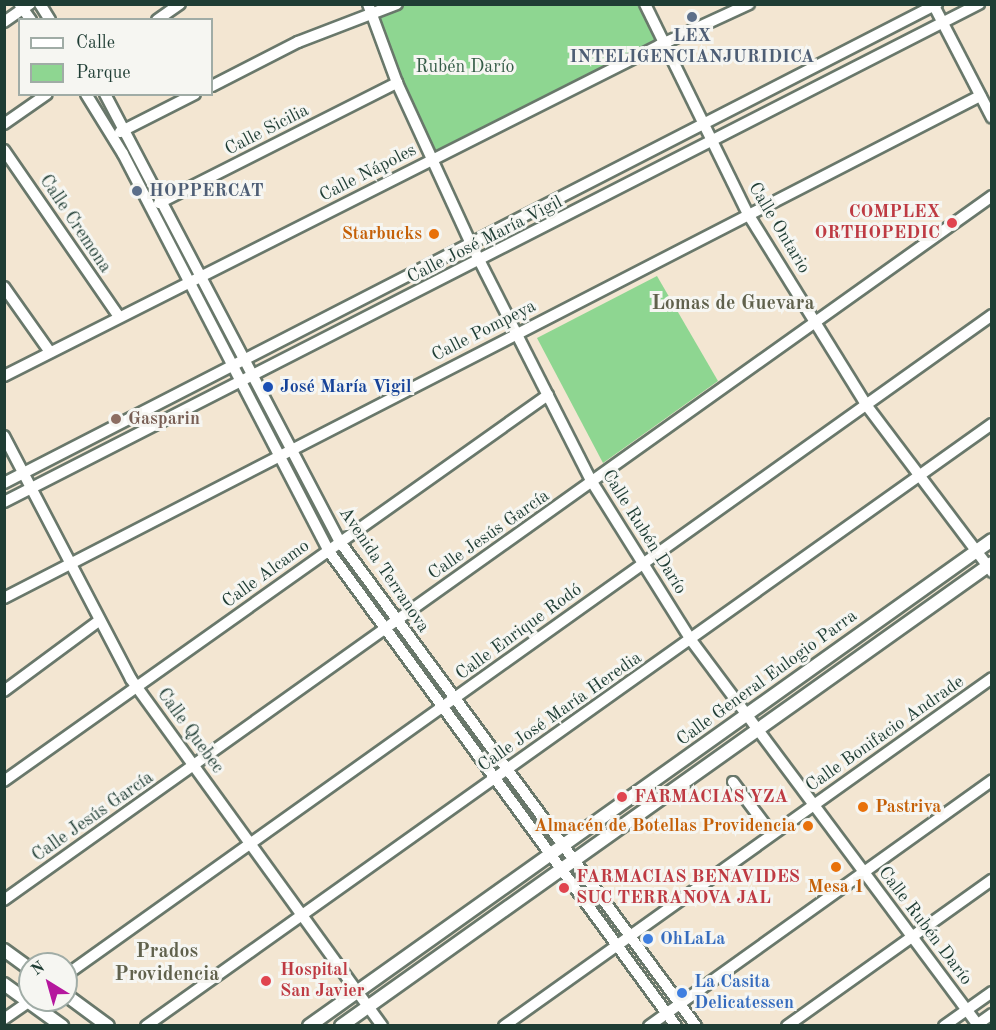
<!DOCTYPE html>
<meta charset="utf-8">
<style>
body{margin:0}
#map{position:relative;width:996px;height:1030px;overflow:hidden;background:#f3e6d2;font-family:"Old Standard TT",serif}
div>[style]{position:absolute}
[style*='--x']{left:calc(var(--x)*1px);top:calc(var(--y)*1px);width:calc(var(--w)*1px);rotate:calc(var(--a)*1deg)}
.green>*{inset:0;background:#8ed691}
.roads{filter:drop-shadow(2px 0 #69786b) drop-shadow(-2px 0 #69786b) drop-shadow(0 2px #69786b) drop-shadow(0 -2px #69786b)}
.minor>*{height:10px;margin:-5px;padding:0 5px;transform-origin:5px;border-radius:5px;background:#fff}
.tertiary>*{height:12px;margin:-6px;padding:0 6px;transform-origin:6px;border-radius:6px;background:#fff}
.dots>*{width:16px;height:16px;translate:-50% -50%;box-sizing:border-box;border:3px solid #f6f6f2;border-radius:50%}
span{translate:-50% -50%;white-space:nowrap;text-align:center;line-height:1.15;-webkit-text-stroke:6px #f6f6f2;paint-order:stroke}
.service-label{font-size:18px;color:#4e5e75;font-weight:700}
.left{translate:0 -50%;text-align:left}
.park-label{font-size:18px;color:#355c47}
.street-label{font-size:18px;color:#1f3d34}
.health-label{font-size:18px;color:#be3a42;font-weight:700}
.right{translate:-100% -50%;text-align:right}
.food-label{font-size:18px;color:#c56008;font-weight:700}
.transit-label{font-size:18px;color:#164399;font-weight:700}
.education-label{font-size:18px;color:#785e54;font-weight:700}
.shop-label{font-size:18px;color:#366cbe;font-weight:700}
.neighbourhood-label{font-size:20px;color:#60614c;font-weight:700}
.frame{position:absolute;inset:0;border:6px solid #1f3d34;pointer-events:none}
.legend{position:absolute;left:18px;top:18px;width:195px;height:78px;box-sizing:border-box;background:#f6f6f2;border:2px solid #a0aca6;margin:0;padding:8px 10px;list-style:none;font-size:18px;color:#1f3d34}
.legend li{display:flex;align-items:center;gap:12px;height:30px}
.legend b{width:30px;border:2px solid #a0aca6}
.north{position:absolute;left:18px;top:952px;width:60px;height:60px;box-sizing:border-box;background:#f6f6f2;border:2px solid #a0aca6;border-radius:50%;rotate:323deg;font-size:16px;font-weight:700;line-height:24px;text-align:center;color:#1f3d34}
.north::after{content:'';display:block;margin:auto;width:21px;height:27px;background:#b5179e;clip-path:polygon(50% 0,100% 100%,50% 72%,0 100%)}
</style>
<div id="map">
<div class="green">
<div style="clip-path:polygon(409px 4px,642px 5px,660px 45px,433px 155px,375px 15px)"></div>
<div style="clip-path:polygon(657px 276px,718px 381px,603px 463px,537px 338px)"></div>
</div>
<div class="roads">
<div class="minor">
<div style="--x:40;--y:4;--w:19;--a:58"></div>
<div style="--x:368;--y:4;--w:84;--a:69.8"></div>
<div style="--x:397;--y:83;--w:177;--a:65.3"></div>
<div style="--x:471;--y:244;--w:267;--a:63.1"></div>
<div style="--x:592;--y:482;--w:186;--a:57.9"></div>
<div style="--x:691;--y:640;--w:482;--a:53.3"></div>
<div style="--x:645;--y:4;--w:234;--a:63.9"></div>
<div style="--x:748;--y:214;--w:226;--a:58.2"></div>
<div style="--x:867;--y:406;--w:208;--a:53"></div>
<div style="--x:933;--y:4;--w:128;--a:62.6"></div>
<div style="--x:20;--y:5;--w:19;--a:54"></div>
<div style="--x:157;--y:20;--w:28;--a:-35"></div>
<div style="--x:4;--y:22;--w:32;--a:-35"></div>
<div style="--x:212;--y:86;--w:97;--a:-27.1"></div>
<div style="--x:298;--y:42;--w:106;--a:-21"></div>
<div style="--x:86;--y:94;--w:70;--a:58.3"></div>
<div style="--x:123;--y:154;--w:446;--a:62.6"></div>
<div style="--x:328;--y:550;--w:590;--a:53.83"></div>
<div style="--x:105;--y:94;--w:506;--a:62.32"></div>
<div style="--x:340;--y:542;--w:601;--a:53.66"></div>
<div style="--x:4;--y:124;--w:52;--a:-34.9"></div>
<div style="--x:120;--y:132;--w:84;--a:-26.9"></div>
<div style="--x:4;--y:150;--w:203;--a:55.4"></div>
<div style="--x:159;--y:203;--w:267;--a:-26.8"></div>
<div style="--x:4;--y:287;--w:80;--a:54.7"></div>
<div style="--x:4;--y:376;--w:735;--a:-26.77"></div>
<div style="--x:660;--y:45;--w:98;--a:-24.7"></div>
<div style="--x:4;--y:436;--w:274;--a:62.4"></div>
<div style="--x:131;--y:679;--w:428;--a:54.1"></div>
<div style="--x:4;--y:483;--w:1049;--a:-27.18"></div>
<div style="--x:4;--y:502;--w:1095;--a:-27.06"></div>
<div style="--x:4;--y:598;--w:1098;--a:-27.22"></div>
<div style="--x:4;--y:691;--w:119;--a:-36.5"></div>
<div style="--x:4;--y:781;--w:667;--a:-35.36"></div>
<div style="--x:733;--y:782;--w:65;--a:53.1"></div>
<div style="--x:4;--y:900;--w:1213;--a:-35.47"></div>
<div style="--x:66;--y:975;--w:1137;--a:-35.48"></div>
<div style="--x:4;--y:1019;--w:33;--a:-35"></div>
<div style="--x:146;--y:1026;--w:1038;--a:-35.44"></div>
<div style="--x:504;--y:1026;--w:599;--a:-35.49"></div>
<div style="--x:649;--y:1026;--w:422;--a:-35.6"></div>
<div style="--x:787;--y:1026;--w:252;--a:-35.5"></div>
<div style="--x:944;--y:1026;--w:59;--a:-35.3"></div>
<div style="--x:975;--y:1026;--w:21;--a:-35"></div>
</div>
<div class="tertiary">
<div style="--x:4;--y:950;--w:32;--a:36"></div>
<div style="--x:4;--y:984;--w:72;--a:35.9"></div>
<div style="--x:66;--y:995;--w:52;--a:36.4"></div>
<div style="--x:309;--y:1026;--w:838;--a:-35.43"></div>
<div style="--x:341;--y:1026;--w:799;--a:-35.42"></div>
</div>
</div>
<div class="dots">
<div style="left:692px;top:17px;background:#5c6f8a"></div>
<div style="left:137px;top:191px;background:#5c6f8a"></div>
<div style="left:952px;top:223px;background:#e0444e"></div>
<div style="left:434px;top:234px;background:#e8710a"></div>
<div style="left:268px;top:387px;background:#1a4fb4"></div>
<div style="left:116px;top:419px;background:#8d6e63"></div>
<div style="left:622px;top:797px;background:#e0444e"></div>
<div style="left:863px;top:807px;background:#e8710a"></div>
<div style="left:808px;top:826px;background:#e8710a"></div>
<div style="left:836px;top:867px;background:#e8710a"></div>
<div style="left:564px;top:888px;background:#e0444e"></div>
<div style="left:648px;top:939px;background:#3f7fe0"></div>
<div style="left:266px;top:981px;background:#e0444e"></div>
<div style="left:682px;top:993px;background:#3f7fe0"></div>
</div>
<div class="service-label">
<span style="left:692px;top:47px">LEX<br>INTELIGENCIANJURIDICA</span>
<span class="left" style="left:149px;top:191px">HOPPERCAT</span>
</div>
<div class="park-label">
<span style="left:465px;top:67px">Rubén Darío</span>
</div>
<div class="street-label">
<span style="left:267px;top:130px;rotate:-27deg">Calle Sicilia</span>
<span style="left:368px;top:173px;rotate:-27deg">Calle Nápoles</span>
<span style="left:75px;top:224px;rotate:56deg">Calle Cremona</span>
<span style="left:779px;top:228px;rotate:59deg">Calle Ontario</span>
<span style="left:485px;top:240px;rotate:-27deg">Calle José María Vigil</span>
<span style="left:484px;top:331px;rotate:-27deg">Calle Pompeya</span>
<span style="left:644px;top:532px;rotate:58deg">Calle Rubén Darío</span>
<span style="left:489px;top:535px;rotate:-35deg">Calle Jesús García</span>
<span style="left:384px;top:570px;rotate:56deg">Avenida Terranova</span>
<span style="left:266px;top:574px;rotate:-36deg">Calle Alcamo</span>
<span style="left:519px;top:632px;rotate:-36deg">Calle Enrique Rodó</span>
<span style="left:767px;top:678px;rotate:-36deg">Calle General Eulogio Parra</span>
<span style="left:560px;top:712px;rotate:-35deg">Calle José María Heredia</span>
<span style="left:190px;top:731px;rotate:54deg">Calle Quebec</span>
<span style="left:885px;top:734px;rotate:-35deg">Calle Bonifacio Andrade</span>
<span style="left:93px;top:817px;rotate:-35deg">Calle Jesús García</span>
<span style="left:925px;top:926px;rotate:53deg">Calle Rubén Darío</span>
</div>
<div class="health-label">
<span class="right" style="left:940px;top:223px">COMPLEX<br>ORTHOPEDIC</span>
<span class="left" style="left:634px;top:797px">FARMACIAS YZA</span>
<span class="left" style="left:576px;top:888px">FARMACIAS BENAVIDES<br>SUC TERRANOVA JAL</span>
<span class="left" style="left:280px;top:981px">Hospital<br>San Javier</span>
</div>
<div class="food-label">
<span class="right" style="left:422px;top:234px">Starbucks</span>
<span class="left" style="left:875px;top:807px">Pastriva</span>
<span class="right" style="left:796px;top:826px">Almacén de Botellas Providencia</span>
<span style="left:836px;top:887px">Mesa 1</span>
</div>
<div class="transit-label">
<span class="left" style="left:280px;top:387px">José María Vigil</span>
</div>
<div class="education-label">
<span class="left" style="left:128px;top:419px">Gasparin</span>
</div>
<div class="shop-label">
<span class="left" style="left:660px;top:939px">OhLaLa</span>
<span class="left" style="left:694px;top:993px">La Casita<br>Delicatessen</span>
</div>
<div class="neighbourhood-label">
<span style="left:733px;top:304px">Lomas de Guevara</span>
<span style="left:167px;top:964px">Prados<br>Providencia</span>
</div>
<div class="frame"></div>
<ul class="legend">
<li><b style="height:8px;background:#fff"></b>Calle</li>
<li><b style="height:16px;background:#8ed691"></b>Parque</li>
</ul>
<div class="north">N</div>
</div>
